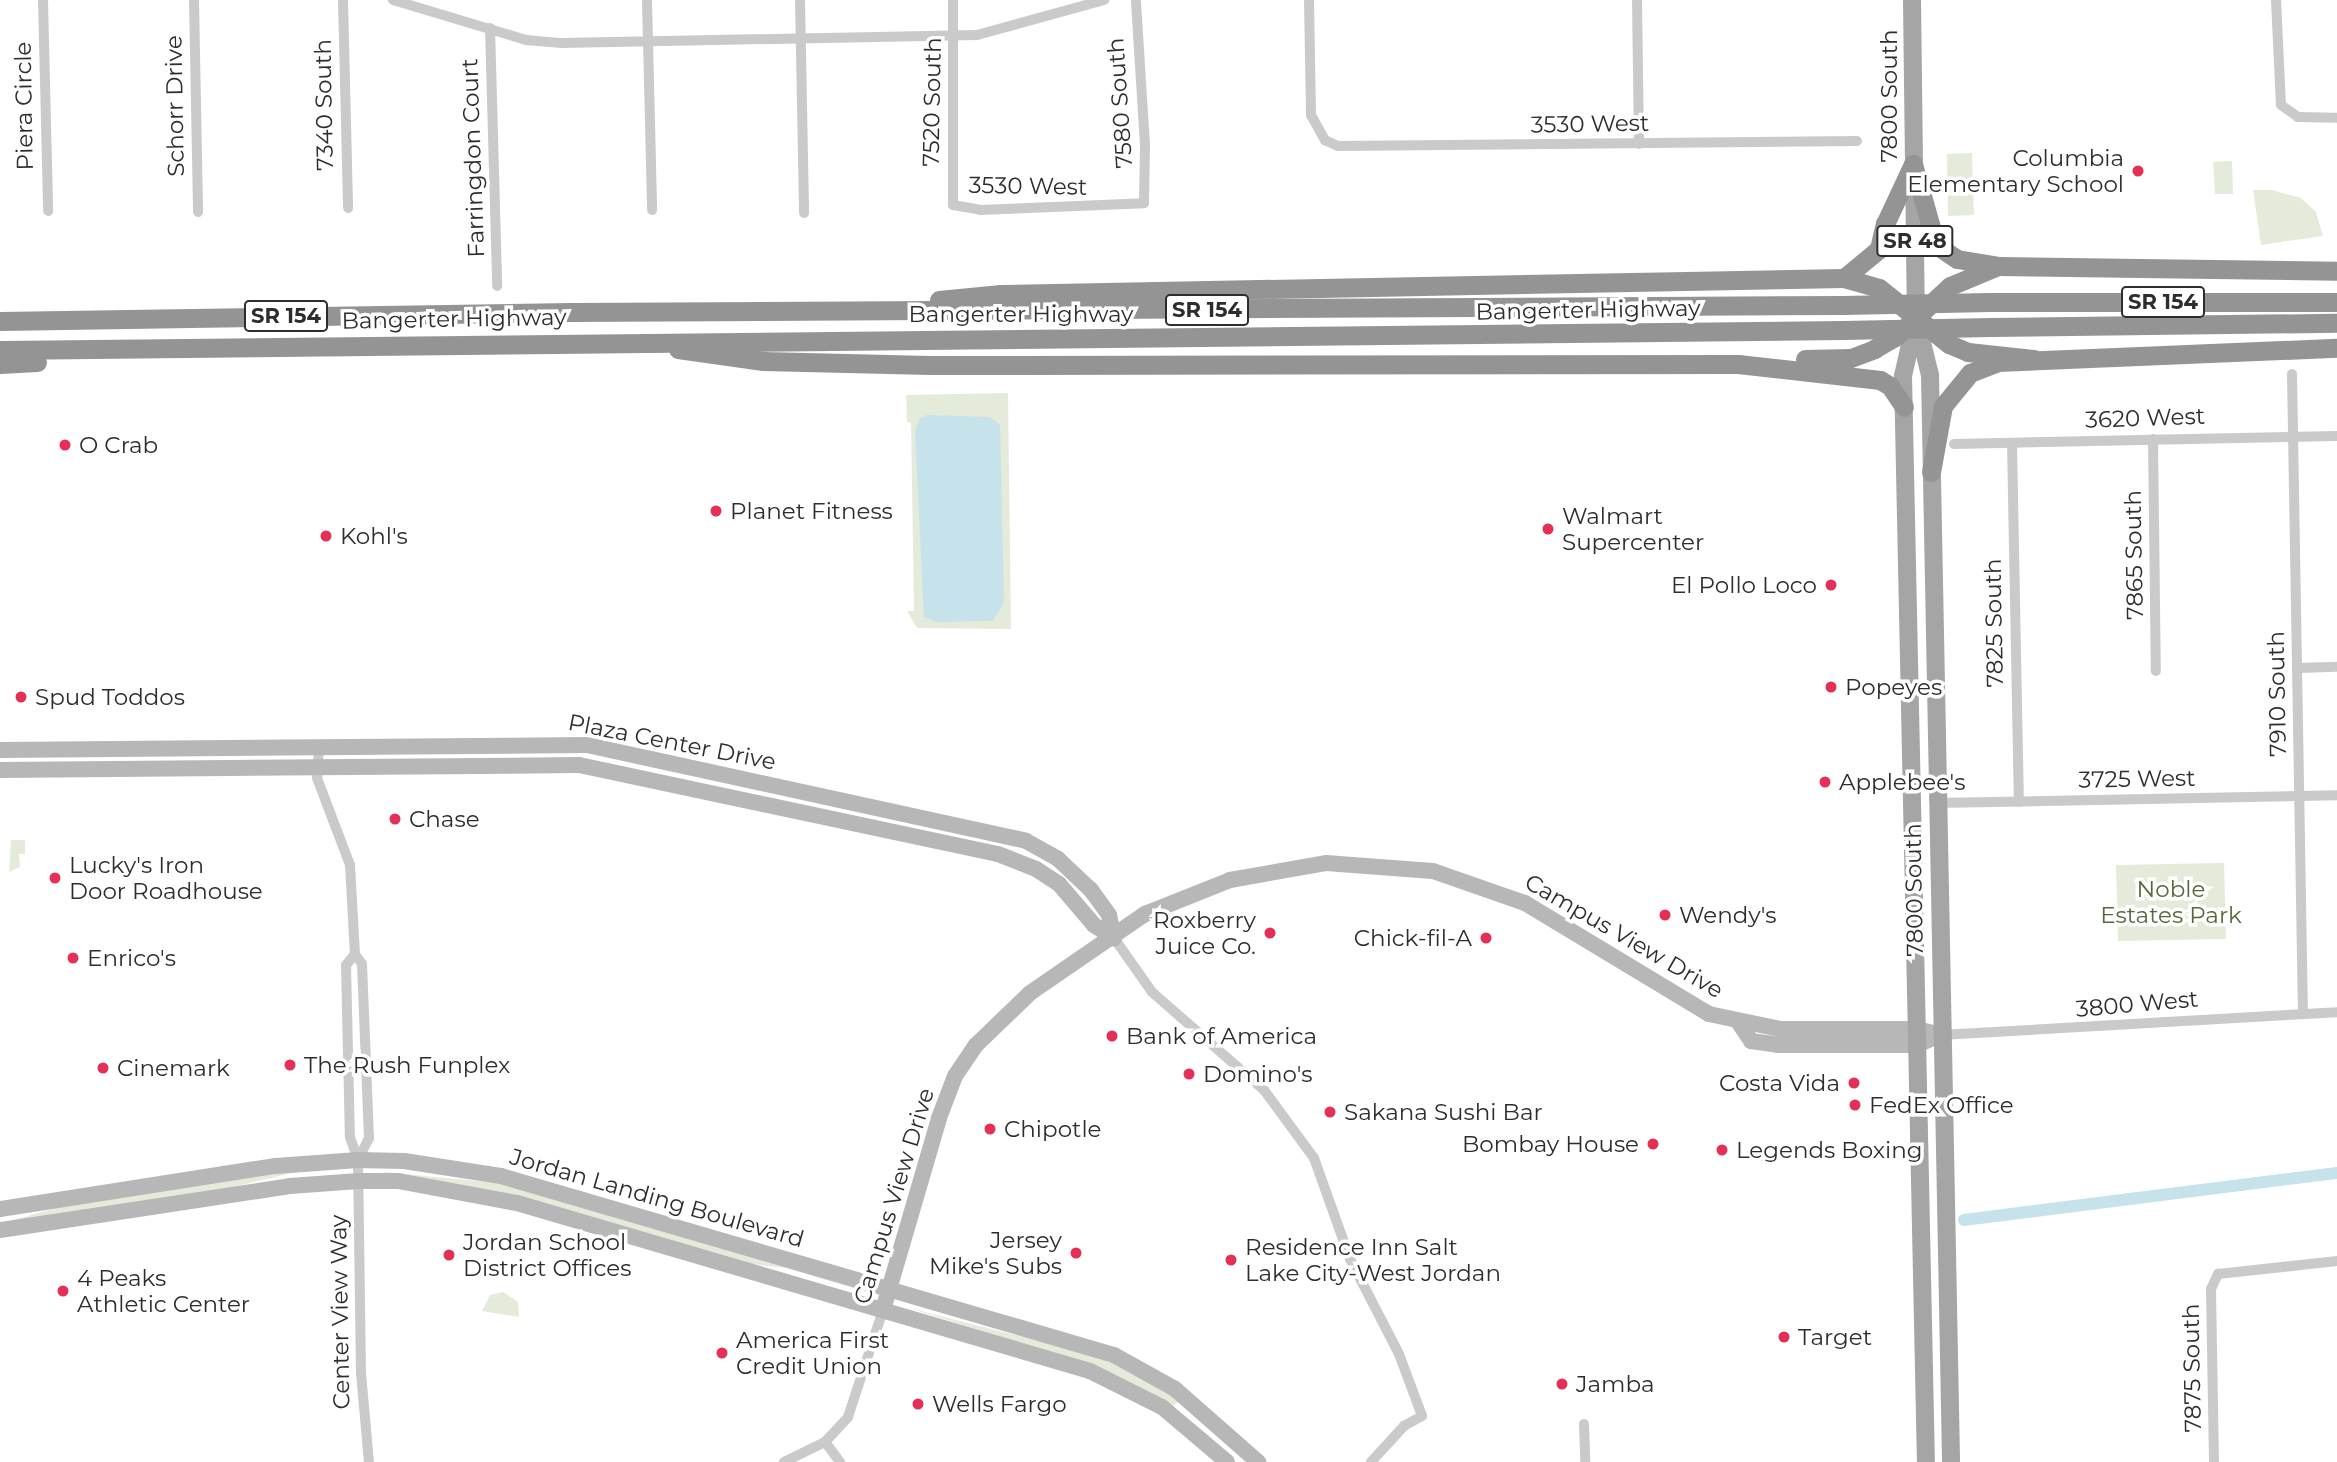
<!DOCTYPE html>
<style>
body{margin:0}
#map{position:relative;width:2337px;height:1462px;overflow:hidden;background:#fff;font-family:Montserrat,sans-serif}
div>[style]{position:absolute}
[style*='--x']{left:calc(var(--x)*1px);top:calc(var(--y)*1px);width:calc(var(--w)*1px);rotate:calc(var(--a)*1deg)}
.green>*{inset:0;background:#e5ebda}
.water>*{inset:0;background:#c6e2eb}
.canal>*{height:12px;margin:-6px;padding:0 6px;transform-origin:6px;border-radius:6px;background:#c6e2eb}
.street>*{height:10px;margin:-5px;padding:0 5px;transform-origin:5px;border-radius:5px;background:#cacaca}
.secondary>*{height:16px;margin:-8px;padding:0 8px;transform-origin:8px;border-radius:8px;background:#b7b7b7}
.primary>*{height:18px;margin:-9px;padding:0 9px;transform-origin:9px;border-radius:9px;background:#a5a5a5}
.highway>*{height:19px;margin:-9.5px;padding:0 9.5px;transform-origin:9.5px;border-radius:9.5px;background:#949494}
.highway-bridge>*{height:19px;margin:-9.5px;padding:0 9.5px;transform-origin:9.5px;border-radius:9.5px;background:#949494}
.dots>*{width:19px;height:19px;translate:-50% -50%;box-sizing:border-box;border:4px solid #fff;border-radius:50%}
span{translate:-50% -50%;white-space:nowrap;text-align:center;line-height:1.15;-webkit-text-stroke:7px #fff;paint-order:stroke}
.shield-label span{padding:2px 5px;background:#fff;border:2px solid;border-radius:5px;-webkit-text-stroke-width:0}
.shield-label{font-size:21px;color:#2d2d2d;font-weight:700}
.street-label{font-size:23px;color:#2d2d2d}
.poi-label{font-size:23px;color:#2d2d2d}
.right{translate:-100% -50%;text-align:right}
.left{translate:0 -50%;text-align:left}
.park-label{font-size:23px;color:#56683b}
</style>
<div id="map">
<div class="green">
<div style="clip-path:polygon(1972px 153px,1974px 215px,1948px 216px,1947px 154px)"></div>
<div style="clip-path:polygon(2232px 161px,2233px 194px,2215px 194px,2213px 162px)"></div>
<div style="clip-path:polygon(2253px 190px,2272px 190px,2301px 198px,2316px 212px,2323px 236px,2261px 245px)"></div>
<div style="clip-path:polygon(1008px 393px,1011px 629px,917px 628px,907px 611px,914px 611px,911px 423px,907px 422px,906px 395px)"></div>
<div style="clip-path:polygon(11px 840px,25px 840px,25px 854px,19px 854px,20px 867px,9px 872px)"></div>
<div style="clip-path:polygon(2224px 863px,2226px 939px,2118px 941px,2116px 865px)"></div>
<div style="clip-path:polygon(330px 1170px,292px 1173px,221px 1190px,0 1224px,59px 1207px,261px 1175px)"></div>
<div style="clip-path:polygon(384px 1172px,509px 1184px,864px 1287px,863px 1291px,786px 1268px,743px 1263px,498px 1191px,384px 1175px)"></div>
<div style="clip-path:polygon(503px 1292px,518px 1302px,519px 1317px,482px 1311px,490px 1295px)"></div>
<div style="clip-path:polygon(909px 1308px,1101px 1357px,1163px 1388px,1179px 1401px,1173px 1406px,1102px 1369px)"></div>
</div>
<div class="water">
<div style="clip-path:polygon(927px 415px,990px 417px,1000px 425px,1004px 603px,993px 621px,936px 622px,924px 617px,915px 433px,920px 418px)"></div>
</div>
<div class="canal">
<div style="--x:1964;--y:1220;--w:376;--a:-7.2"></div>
</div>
<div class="street">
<div style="--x:43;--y:0;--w:211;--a:88.6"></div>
<div style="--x:194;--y:0;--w:212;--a:88.9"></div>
<div style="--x:343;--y:0;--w:208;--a:88.6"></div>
<div style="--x:393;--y:0;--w:139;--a:16.7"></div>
<div style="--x:526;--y:40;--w:36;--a:5"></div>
<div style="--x:562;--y:43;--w:415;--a:-1.1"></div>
<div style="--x:977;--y:35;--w:132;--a:-15.4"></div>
<div style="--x:647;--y:0;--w:210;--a:88.6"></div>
<div style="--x:800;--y:0;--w:213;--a:88.9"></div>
<div style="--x:953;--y:0;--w:205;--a:90"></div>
<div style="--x:953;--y:205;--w:27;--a:10"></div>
<div style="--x:980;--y:210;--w:164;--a:-2.4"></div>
<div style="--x:1144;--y:203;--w:58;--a:-89"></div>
<div style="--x:1145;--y:145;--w:145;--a:-93.6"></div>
<div style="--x:1309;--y:0;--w:115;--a:89"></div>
<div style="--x:1311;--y:115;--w:29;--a:61"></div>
<div style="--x:1325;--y:140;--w:14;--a:25"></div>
<div style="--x:1338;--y:146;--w:519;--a:-0.55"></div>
<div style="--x:1637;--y:0;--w:144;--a:89.2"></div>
<div style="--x:2276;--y:0;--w:105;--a:87.3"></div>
<div style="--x:2281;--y:105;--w:21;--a:35"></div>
<div style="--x:2298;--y:117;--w:39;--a:1"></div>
<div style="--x:490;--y:28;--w:258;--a:88.4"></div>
<div style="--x:2292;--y:374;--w:640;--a:89.02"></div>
<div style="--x:2153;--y:439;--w:232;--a:89.3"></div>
<div style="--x:1954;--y:444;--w:383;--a:-1.2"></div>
<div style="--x:2012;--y:444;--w:358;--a:88.9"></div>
<div style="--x:2299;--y:668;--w:38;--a:-2"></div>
<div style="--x:319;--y:745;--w:33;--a:93"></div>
<div style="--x:317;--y:778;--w:93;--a:69.2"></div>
<div style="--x:350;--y:865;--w:89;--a:86.8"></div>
<div style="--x:355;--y:954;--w:12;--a:55"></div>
<div style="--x:362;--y:964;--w:174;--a:87.7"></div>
<div style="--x:369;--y:1138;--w:25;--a:117"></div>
<div style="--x:1937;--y:803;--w:400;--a:-1.1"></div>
<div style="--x:1114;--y:938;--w:66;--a:54.9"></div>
<div style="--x:1152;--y:992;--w:149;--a:41.2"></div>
<div style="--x:1264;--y:1090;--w:84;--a:53.7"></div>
<div style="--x:1314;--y:1158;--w:107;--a:70.4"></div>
<div style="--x:1350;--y:1259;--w:107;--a:62.7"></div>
<div style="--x:1399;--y:1354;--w:66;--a:69.6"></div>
<div style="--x:1422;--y:1416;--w:21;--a:151"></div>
<div style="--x:1404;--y:1426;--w:49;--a:132.5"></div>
<div style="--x:355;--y:954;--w:14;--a:129"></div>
<div style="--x:346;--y:965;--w:172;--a:88.7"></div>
<div style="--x:350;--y:1137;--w:24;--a:71"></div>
<div style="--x:358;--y:1160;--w:213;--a:89.2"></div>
<div style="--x:361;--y:1373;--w:89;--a:84.9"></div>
<div style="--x:1941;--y:1035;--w:397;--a:-3.3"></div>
<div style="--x:1584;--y:1424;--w:38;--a:88"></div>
<div style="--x:825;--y:1442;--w:25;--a:53"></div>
<div style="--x:784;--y:1462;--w:46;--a:-26"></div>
<div style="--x:825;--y:1442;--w:34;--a:-47"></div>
<div style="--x:848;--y:1417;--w:113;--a:-71.9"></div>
<div style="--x:2214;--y:1462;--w:173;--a:-91"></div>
<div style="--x:2211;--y:1289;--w:17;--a:-65"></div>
<div style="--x:2218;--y:1274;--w:120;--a:-6.2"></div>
</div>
<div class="secondary">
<div style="--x:0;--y:750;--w:587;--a:-0.49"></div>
<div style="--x:587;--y:745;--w:449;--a:12.3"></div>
<div style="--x:1026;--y:841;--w:37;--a:29"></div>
<div style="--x:1058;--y:859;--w:45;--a:43.2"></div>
<div style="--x:1091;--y:890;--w:31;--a:54"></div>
<div style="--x:1109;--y:915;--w:24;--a:78"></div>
<div style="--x:0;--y:770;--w:579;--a:-0.49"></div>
<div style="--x:579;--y:765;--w:428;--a:12"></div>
<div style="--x:998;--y:854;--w:41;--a:21.5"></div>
<div style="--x:1036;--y:869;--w:27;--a:33"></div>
<div style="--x:1059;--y:884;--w:54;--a:49.5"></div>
<div style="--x:1094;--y:925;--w:24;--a:33"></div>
<div style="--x:1739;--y:1023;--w:22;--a:56"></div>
<div style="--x:1751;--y:1041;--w:27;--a:8"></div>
<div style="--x:1778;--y:1045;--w:139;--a:0"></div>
<div style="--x:1917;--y:1045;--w:13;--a:-23"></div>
<div style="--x:0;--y:1209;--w:279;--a:-8.9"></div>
<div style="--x:276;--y:1166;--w:82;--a:-4.2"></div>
<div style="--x:358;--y:1160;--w:46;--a:1.2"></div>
<div style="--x:404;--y:1161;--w:98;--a:8.8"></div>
<div style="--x:501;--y:1176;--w:639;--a:16.28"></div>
<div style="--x:1114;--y:1355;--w:70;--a:29.1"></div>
<div style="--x:1175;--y:1389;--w:111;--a:41.3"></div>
<div style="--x:0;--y:1230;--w:293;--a:-8.6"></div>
<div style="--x:290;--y:1186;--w:69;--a:-4.1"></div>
<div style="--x:359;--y:1181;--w:39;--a:0"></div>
<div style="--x:398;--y:1181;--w:121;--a:10.5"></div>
<div style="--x:517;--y:1203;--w:597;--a:16.34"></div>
<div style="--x:1090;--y:1371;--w:80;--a:26.6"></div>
<div style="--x:1162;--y:1407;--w:85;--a:40.2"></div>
<div style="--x:883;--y:1310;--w:200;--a:-73.7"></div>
<div style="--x:939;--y:1118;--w:45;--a:-69.1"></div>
<div style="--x:955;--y:1076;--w:36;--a:-56"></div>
<div style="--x:975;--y:1046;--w:76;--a:-43.9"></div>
<div style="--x:1030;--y:993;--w:140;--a:-34.5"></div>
<div style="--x:1145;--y:914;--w:92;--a:-21.8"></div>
<div style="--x:1230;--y:880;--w:97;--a:-10"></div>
<div style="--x:1326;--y:863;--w:107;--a:4.3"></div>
<div style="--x:1433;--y:871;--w:97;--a:19.2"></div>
<div style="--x:1525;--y:903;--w:215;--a:31.1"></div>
<div style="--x:1709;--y:1014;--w:73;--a:11.9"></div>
<div style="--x:1780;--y:1029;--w:137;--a:0"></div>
<div style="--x:1917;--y:1029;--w:25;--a:14"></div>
</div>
<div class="primary">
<div style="--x:1912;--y:0;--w:318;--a:89.3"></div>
<div style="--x:1916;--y:318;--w:59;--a:76.2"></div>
<div style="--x:1930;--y:375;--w:1087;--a:88.89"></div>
<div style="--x:1915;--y:323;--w:54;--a:102.8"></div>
<div style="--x:1903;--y:376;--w:1086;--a:88.79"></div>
</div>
<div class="highway">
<div style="--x:1913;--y:164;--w:84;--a:74.1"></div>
<div style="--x:1936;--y:245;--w:25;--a:34"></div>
<div style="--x:1957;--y:259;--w:43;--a:9.5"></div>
<div style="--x:1999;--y:266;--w:338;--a:0.8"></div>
<div style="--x:1844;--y:278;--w:45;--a:-39.6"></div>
<div style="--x:1879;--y:249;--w:26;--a:-77"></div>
<div style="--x:1885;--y:224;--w:66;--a:-65"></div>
<div style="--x:939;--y:300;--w:62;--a:-5.5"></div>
<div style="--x:1001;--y:294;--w:843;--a:-1.09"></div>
<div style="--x:1844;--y:278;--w:36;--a:16"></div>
<div style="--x:1879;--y:288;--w:90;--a:38.7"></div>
<div style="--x:1949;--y:344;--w:21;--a:23"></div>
<div style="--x:1968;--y:352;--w:66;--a:6.1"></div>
<div style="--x:1989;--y:302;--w:348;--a:0"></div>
<div style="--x:0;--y:321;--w:572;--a:-0.9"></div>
<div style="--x:572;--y:312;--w:1271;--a:-0.32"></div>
<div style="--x:1990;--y:327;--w:347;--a:-0.7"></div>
<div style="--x:678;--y:349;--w:86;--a:8"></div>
<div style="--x:763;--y:361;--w:167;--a:1.4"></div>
<div style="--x:930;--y:365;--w:808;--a:-0.07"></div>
<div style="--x:1738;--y:364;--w:143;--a:6.4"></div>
<div style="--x:1880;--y:380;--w:12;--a:31"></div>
<div style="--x:1890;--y:386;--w:25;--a:56"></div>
<div style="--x:0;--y:350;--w:1843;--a:-0.62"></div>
<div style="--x:1805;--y:359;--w:46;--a:-1.2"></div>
<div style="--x:1851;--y:358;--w:25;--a:-21"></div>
<div style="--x:1874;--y:349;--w:24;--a:-30"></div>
<div style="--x:1895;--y:337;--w:75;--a:-42.8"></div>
<div style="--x:1950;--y:286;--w:52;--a:-22.6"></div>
<div style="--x:0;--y:364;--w:37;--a:-3"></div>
<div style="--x:1931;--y:472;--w:67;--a:-79.7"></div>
<div style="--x:1943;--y:406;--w:43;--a:-50.7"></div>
<div style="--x:1970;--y:373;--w:30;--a:-21"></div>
<div style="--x:1998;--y:362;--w:339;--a:-2.4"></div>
</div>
<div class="highway-bridge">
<div style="--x:1843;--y:305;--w:146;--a:-1.2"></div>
<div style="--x:1843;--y:330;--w:147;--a:-1.2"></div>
</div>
<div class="dots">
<div style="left:2138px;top:171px;background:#e42f56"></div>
<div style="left:65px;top:445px;background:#e42f56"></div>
<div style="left:716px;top:511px;background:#e42f56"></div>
<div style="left:1548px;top:529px;background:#e42f56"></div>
<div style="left:326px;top:536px;background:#e42f56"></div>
<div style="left:1831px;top:585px;background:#e42f56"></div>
<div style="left:1831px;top:687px;background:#e42f56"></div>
<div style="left:21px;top:697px;background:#e42f56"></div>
<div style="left:1825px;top:782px;background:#e42f56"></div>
<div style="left:395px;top:819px;background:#e42f56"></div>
<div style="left:55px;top:878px;background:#e42f56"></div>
<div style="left:1665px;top:915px;background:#e42f56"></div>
<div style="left:1270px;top:933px;background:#e42f56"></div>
<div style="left:1486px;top:938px;background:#e42f56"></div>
<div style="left:73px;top:958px;background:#e42f56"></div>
<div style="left:1112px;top:1036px;background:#e42f56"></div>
<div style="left:290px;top:1065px;background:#e42f56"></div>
<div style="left:103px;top:1068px;background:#e42f56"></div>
<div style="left:1189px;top:1074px;background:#e42f56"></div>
<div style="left:1854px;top:1083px;background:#e42f56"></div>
<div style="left:1855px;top:1105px;background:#e42f56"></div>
<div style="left:1330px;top:1112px;background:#e42f56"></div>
<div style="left:990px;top:1129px;background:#e42f56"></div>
<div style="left:1653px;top:1144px;background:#e42f56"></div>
<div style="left:1722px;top:1150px;background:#e42f56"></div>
<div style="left:1076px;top:1253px;background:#e42f56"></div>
<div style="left:449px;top:1255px;background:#e42f56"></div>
<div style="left:1231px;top:1260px;background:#e42f56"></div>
<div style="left:63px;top:1291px;background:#e42f56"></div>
<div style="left:1784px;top:1337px;background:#e42f56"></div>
<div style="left:722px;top:1353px;background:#e42f56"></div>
<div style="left:1562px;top:1384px;background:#e42f56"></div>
<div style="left:918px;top:1404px;background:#e42f56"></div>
</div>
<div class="shield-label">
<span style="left:1915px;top:241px">SR 48</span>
<span style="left:2163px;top:302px">SR 154</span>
<span style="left:1207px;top:310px">SR 154</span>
<span style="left:286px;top:316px">SR 154</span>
</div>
<div class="street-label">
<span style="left:1889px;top:96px;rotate:-90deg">7800 South</span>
<span style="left:932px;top:102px;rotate:-89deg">7520 South</span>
<span style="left:1120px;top:103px;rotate:-94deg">7580 South</span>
<span style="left:324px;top:105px;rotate:-91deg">7340 South</span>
<span style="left:24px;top:106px;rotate:-91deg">Piera Circle</span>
<span style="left:175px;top:106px;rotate:-91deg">Schorr Drive</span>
<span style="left:1590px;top:124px;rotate:-1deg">3530 West</span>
<span style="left:473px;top:158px;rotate:-92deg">Farringdon Court</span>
<span style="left:1028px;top:186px;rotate:1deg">3530 West</span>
<span style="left:1588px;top:310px;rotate:-1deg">Bangerter Highway</span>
<span style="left:1021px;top:314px">Bangerter Highway</span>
<span style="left:454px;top:319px;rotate:-1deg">Bangerter Highway</span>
<span style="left:2145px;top:418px;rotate:-2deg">3620 West</span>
<span style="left:2134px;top:555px;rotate:-91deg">7865 South</span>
<span style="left:1994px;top:623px;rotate:-91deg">7825 South</span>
<span style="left:2277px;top:694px;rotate:-91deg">7910 South</span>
<span style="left:672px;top:742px;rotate:11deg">Plaza Center Drive</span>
<span style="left:2137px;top:779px;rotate:-1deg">3725 West</span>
<span style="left:1914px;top:890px;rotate:-91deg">7800 South</span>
<span style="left:1624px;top:936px;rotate:30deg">Campus View Drive</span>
<span style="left:2137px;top:1004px;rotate:-5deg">3800 West</span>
<span style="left:894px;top:1196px;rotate:-73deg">Campus View Drive</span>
<span style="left:657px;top:1198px;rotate:16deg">Jordan Landing Boulevard</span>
<span style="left:340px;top:1312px;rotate:-91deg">Center View Way</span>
<span style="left:2192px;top:1368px;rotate:-91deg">7875 South</span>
</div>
<div class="poi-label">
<span class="right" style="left:2124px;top:171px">Columbia<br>Elementary School</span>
<span class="left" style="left:79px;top:445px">O Crab</span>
<span class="left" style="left:730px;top:511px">Planet Fitness</span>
<span class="left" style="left:1562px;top:529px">Walmart<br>Supercenter</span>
<span class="left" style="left:340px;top:536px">Kohl's</span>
<span class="right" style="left:1817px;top:585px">El Pollo Loco</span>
<span class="left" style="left:1845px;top:687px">Popeyes</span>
<span class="left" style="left:35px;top:697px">Spud Toddos</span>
<span class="left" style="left:1839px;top:782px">Applebee's</span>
<span class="left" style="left:409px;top:819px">Chase</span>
<span class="left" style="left:69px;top:878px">Lucky's Iron<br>Door Roadhouse</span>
<span class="left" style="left:1679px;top:915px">Wendy's</span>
<span class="right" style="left:1256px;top:933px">Roxberry<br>Juice Co.</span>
<span class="right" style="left:1472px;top:938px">Chick-fil-A</span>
<span class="left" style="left:87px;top:958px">Enrico's</span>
<span class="left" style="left:1126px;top:1036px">Bank of America</span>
<span class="left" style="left:304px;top:1065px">The Rush Funplex</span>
<span class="left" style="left:117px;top:1068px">Cinemark</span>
<span class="left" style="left:1203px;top:1074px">Domino's</span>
<span class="right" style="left:1840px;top:1083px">Costa Vida</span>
<span class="left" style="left:1869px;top:1105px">FedEx Office</span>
<span class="left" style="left:1344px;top:1112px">Sakana Sushi Bar</span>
<span class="left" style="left:1004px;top:1129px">Chipotle</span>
<span class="right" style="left:1639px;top:1144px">Bombay House</span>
<span class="left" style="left:1736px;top:1150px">Legends Boxing</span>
<span class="right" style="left:1062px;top:1253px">Jersey<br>Mike's Subs</span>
<span class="left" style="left:463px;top:1255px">Jordan School<br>District Offices</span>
<span class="left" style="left:1245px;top:1260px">Residence Inn Salt<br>Lake City-West Jordan</span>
<span class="left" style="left:77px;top:1291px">4 Peaks<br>Athletic Center</span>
<span class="left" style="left:1798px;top:1337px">Target</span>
<span class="left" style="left:736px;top:1353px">America First<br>Credit Union</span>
<span class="left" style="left:1576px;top:1384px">Jamba</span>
<span class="left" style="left:932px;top:1404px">Wells Fargo</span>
</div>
<div class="park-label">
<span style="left:2171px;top:902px">Noble<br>Estates Park</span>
</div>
</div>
